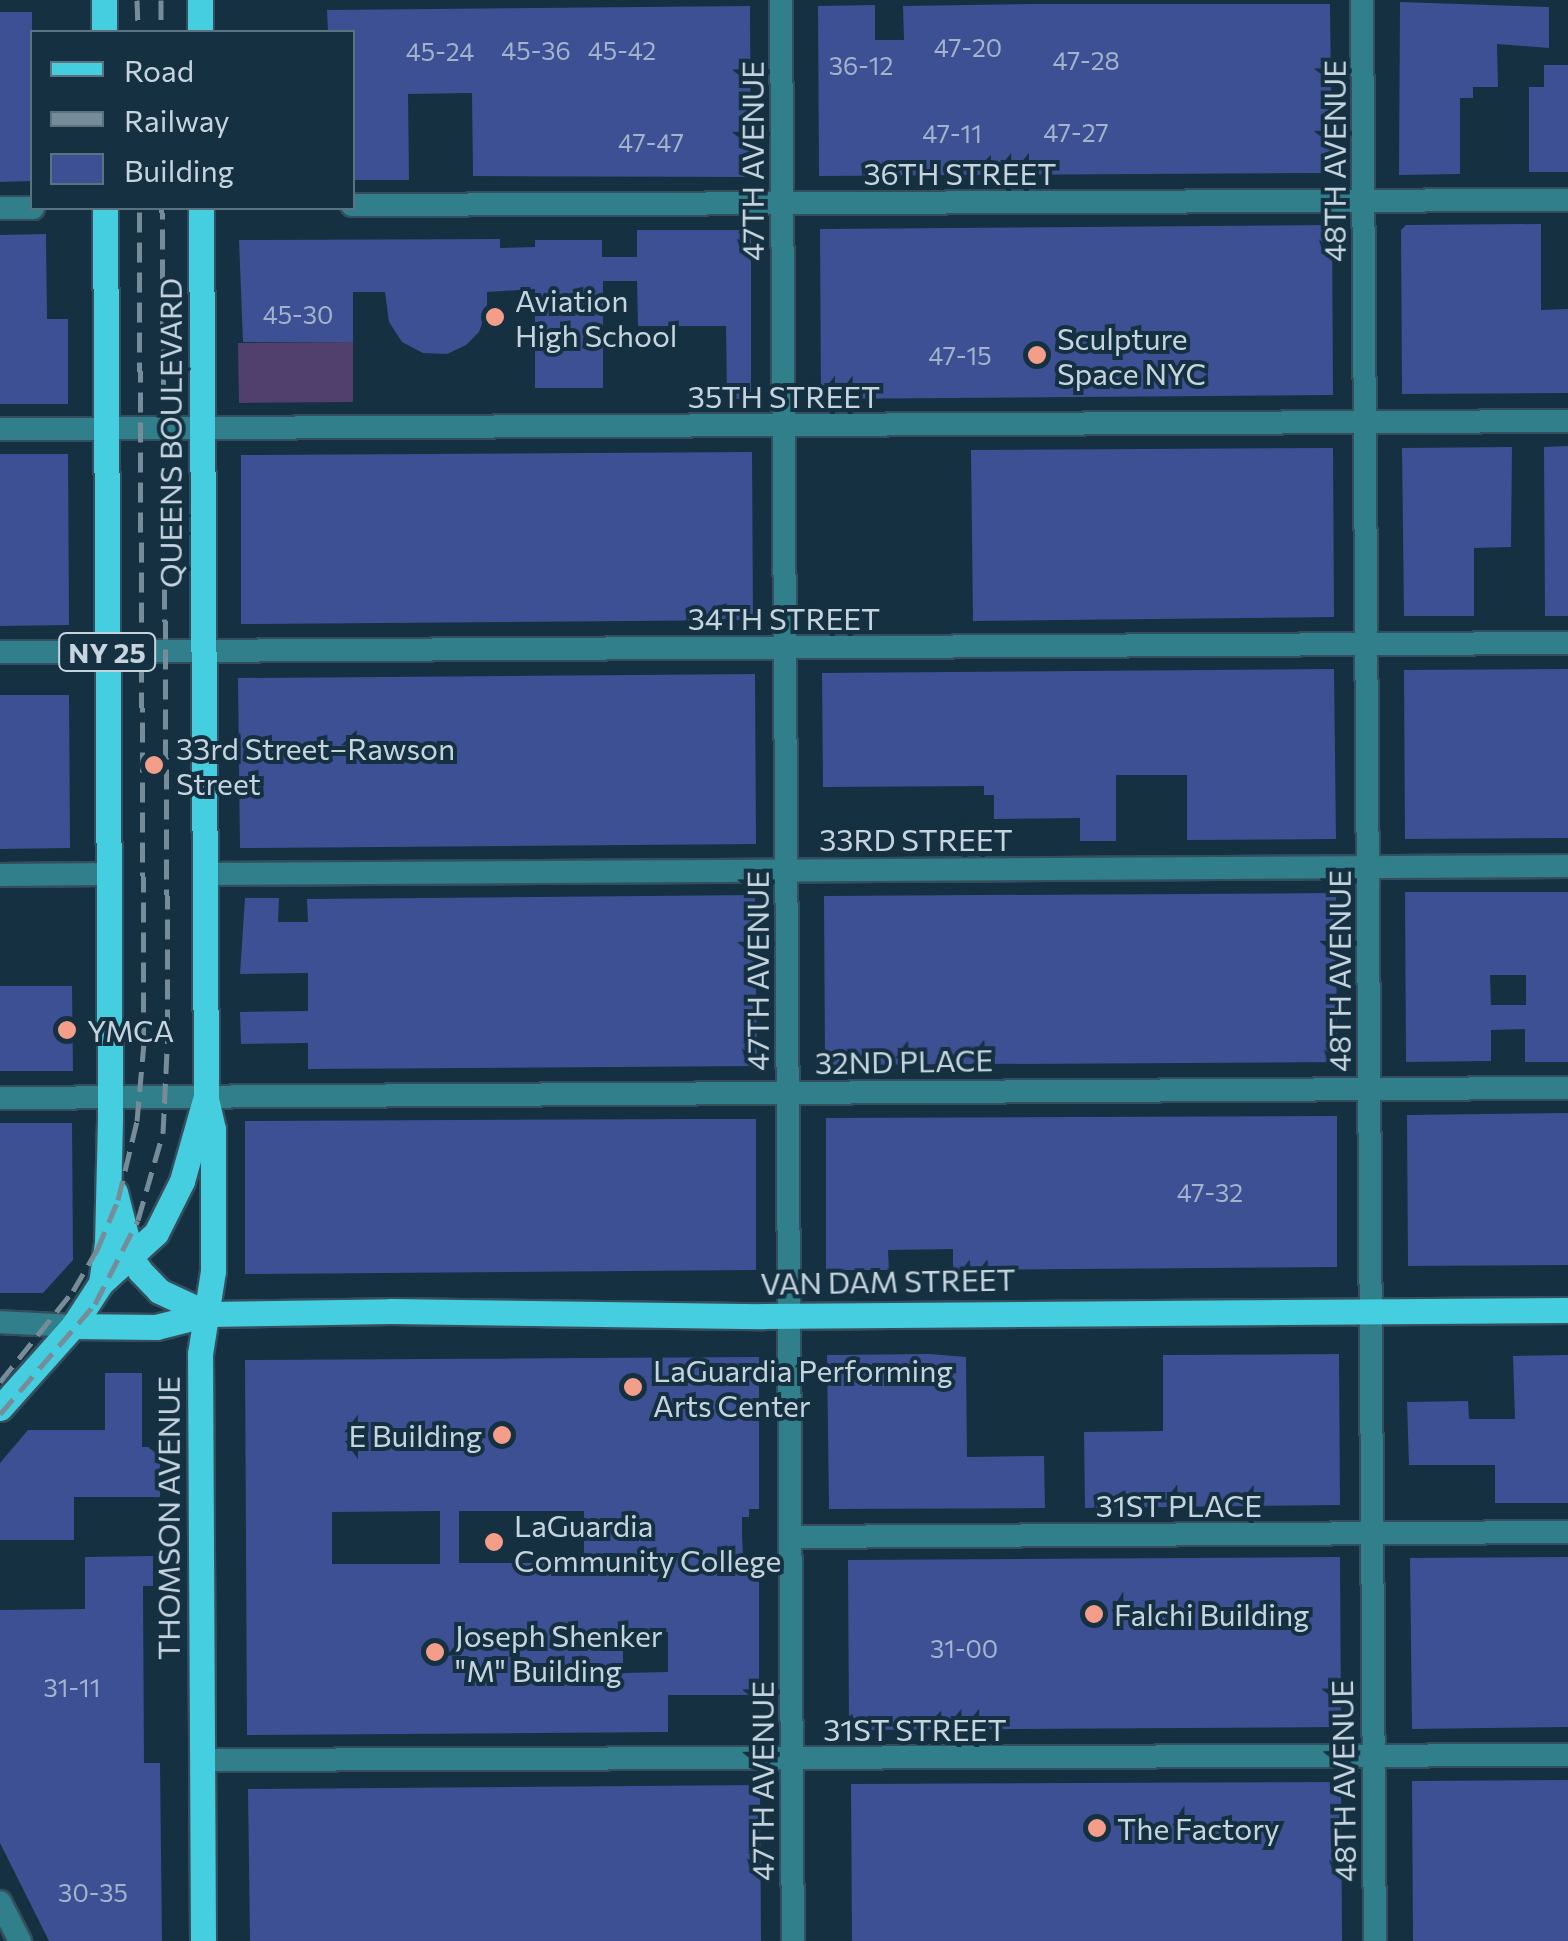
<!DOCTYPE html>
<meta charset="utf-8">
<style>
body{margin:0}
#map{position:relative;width:1568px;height:1941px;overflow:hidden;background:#153040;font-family:Commissioner,sans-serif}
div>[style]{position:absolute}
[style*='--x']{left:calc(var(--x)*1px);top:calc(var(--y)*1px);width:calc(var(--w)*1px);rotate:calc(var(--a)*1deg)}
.green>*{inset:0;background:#513f6d}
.building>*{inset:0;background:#3d5093}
.roads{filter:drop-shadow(2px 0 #354e5d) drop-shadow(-2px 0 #354e5d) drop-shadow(0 2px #354e5d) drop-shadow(0 -2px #354e5d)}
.minor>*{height:22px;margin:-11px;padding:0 11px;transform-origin:11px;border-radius:11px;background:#307f8a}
.major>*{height:25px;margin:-12.5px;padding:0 12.5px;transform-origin:12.5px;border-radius:12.5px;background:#44cedf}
.rail>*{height:5px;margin-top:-2.5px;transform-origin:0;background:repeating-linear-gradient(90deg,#778c99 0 20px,transparent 0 30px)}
.dots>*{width:28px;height:28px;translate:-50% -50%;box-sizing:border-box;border:5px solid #153040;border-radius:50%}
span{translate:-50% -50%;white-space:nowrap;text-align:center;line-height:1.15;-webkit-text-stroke:8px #153040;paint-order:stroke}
.number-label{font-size:25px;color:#a3b3cc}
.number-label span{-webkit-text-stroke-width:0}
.shield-label span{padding:2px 8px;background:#153040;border:2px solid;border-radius:8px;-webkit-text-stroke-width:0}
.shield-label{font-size:28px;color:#c5d4df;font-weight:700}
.street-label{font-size:30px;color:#c5d4df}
.poi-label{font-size:30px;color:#c5d4df}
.left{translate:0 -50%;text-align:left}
.right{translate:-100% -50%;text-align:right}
.legend{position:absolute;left:30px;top:30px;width:325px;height:180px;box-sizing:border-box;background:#153040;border:2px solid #5b7280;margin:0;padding:12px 18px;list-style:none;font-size:30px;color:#c5d4df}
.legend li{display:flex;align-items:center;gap:20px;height:50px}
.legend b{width:50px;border:2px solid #5b7280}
</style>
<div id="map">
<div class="green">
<div style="clip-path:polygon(353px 342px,353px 402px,239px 403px,238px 343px)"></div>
</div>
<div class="building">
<div style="clip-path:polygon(1400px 2px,1549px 7px,1549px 48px,1497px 44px,1498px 87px,1473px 87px,1473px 98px,1460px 98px,1460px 174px,1399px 175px)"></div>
<div style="clip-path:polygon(1033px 4px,1330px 4px,1332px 173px,819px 176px,818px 6px,875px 5px,875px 40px,904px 40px,903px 6px)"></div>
<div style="clip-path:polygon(750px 6px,751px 177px,473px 176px,472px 93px,408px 94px,409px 180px,352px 180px,352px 32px,328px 32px,327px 10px)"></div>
<div style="clip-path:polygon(0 12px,32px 12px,32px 181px,0 182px)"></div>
<div style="clip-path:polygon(1544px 65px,1568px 65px,1568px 172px,1529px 172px,1529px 87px,1544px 87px)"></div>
<div style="clip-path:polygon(1541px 224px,1541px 310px,1568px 309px,1568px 393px,1402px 394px,1401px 230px,1406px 225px)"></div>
<div style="clip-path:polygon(1332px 225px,1333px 395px,821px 399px,820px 229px)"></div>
<div style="clip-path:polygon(637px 230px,751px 230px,751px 399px,727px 399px,726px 326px,638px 326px,637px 281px,603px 281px,603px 388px,535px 388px,535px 289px,487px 292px,487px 310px,479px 332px,466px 345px,447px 354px,423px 353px,402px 342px,389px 322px,385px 292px,353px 292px,353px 342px,243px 342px,239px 240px,500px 239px,500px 248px,535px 247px,535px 240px,602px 240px,602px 257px,637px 257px)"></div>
<div style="clip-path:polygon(46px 234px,47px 319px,68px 319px,68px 404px,0 404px,0 235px)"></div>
<div style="clip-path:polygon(1568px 446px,1568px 616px,1545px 616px,1544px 447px)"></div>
<div style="clip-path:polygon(1512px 447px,1511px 547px,1474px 548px,1474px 616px,1404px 616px,1402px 448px)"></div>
<div style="clip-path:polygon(1333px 448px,1334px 617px,973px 621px,971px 450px)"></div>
<div style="clip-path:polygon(752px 452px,753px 620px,241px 624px,241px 455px)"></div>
<div style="clip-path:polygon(0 454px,68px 454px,69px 625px,0 626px)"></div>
<div style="clip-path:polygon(1334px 669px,1336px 839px,1187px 840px,1187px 775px,1116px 775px,1116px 841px,1080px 841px,1080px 818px,994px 819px,994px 795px,984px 795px,984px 786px,823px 787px,822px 673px)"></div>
<div style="clip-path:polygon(1568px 669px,1568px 838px,1405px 839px,1404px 670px)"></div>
<div style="clip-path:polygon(755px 674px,756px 844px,240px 848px,238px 678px)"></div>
<div style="clip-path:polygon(0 695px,69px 695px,70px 848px,0 849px)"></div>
<div style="clip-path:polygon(evenodd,1405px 892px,1568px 892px,1568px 1062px,1525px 1062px,1525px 1029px,1491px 1030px,1491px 1061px,1406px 1062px,1405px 892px,1490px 975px,1526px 975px,1526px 1005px,1491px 1005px,1490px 975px)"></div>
<div style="clip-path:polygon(1336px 893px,1337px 1062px,825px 1065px,824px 896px)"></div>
<div style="clip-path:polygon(755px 895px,757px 1066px,308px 1069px,308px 1043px,241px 1044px,240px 1012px,308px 1011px,308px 973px,240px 974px,245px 898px,279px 898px,278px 922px,308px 922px,307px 899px)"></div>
<div style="clip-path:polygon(0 986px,72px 986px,73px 1071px,0 1071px)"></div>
<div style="clip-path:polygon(1568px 1113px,1568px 1265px,1408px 1266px,1407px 1115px)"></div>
<div style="clip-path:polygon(1337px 1116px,1337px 1267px,953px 1270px,953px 1249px,888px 1250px,889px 1270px,826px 1270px,826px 1118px)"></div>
<div style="clip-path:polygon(694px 1119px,756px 1119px,756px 1270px,245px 1274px,245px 1121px)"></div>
<div style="clip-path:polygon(0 1123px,72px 1123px,73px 1260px,43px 1293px,0 1293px)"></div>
<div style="clip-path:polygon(930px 1354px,966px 1357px,967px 1457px,1044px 1456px,1045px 1508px,829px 1509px,827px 1355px)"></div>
<div style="clip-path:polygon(1339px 1354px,1340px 1505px,1085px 1508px,1084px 1432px,1163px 1431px,1163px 1355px)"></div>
<div style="clip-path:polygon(1568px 1355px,1568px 1503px,1495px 1503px,1495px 1465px,1409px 1465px,1407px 1402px,1468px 1401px,1469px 1419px,1515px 1419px,1513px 1356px)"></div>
<div style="clip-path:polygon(evenodd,759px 1357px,759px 1509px,749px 1509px,749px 1517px,742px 1517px,742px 1535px,743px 1555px,747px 1555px,747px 1562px,759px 1562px,759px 1695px,668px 1695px,668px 1732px,247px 1735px,245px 1360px,759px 1357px,440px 1511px,440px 1564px,332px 1564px,332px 1512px,440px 1511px,759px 1357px,459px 1511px,584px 1511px,584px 1563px,459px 1563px,459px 1511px,759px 1357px,623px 1632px,668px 1632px,668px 1672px,623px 1673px,623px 1632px)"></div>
<div style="clip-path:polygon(105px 1373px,142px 1373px,142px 1447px,160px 1447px,160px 1497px,74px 1497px,74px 1540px,0 1540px,0 1463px,28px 1430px,105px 1430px)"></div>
<div style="clip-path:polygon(153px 1556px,153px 1586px,143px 1586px,144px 1763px,160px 1763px,162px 1941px,49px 1941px,0 1843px,0 1610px,85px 1609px,85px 1557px)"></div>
<div style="clip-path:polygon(1340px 1557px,1341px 1727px,849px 1730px,848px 1560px)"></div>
<div style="clip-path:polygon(1568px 1557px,1568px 1727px,1412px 1729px,1410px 1558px)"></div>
<div style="clip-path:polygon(1568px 1780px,1568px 1941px,1413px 1941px,1412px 1781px)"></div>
<div style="clip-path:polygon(1341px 1782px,1342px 1941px,852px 1941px,851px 1784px)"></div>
<div style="clip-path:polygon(760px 1785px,761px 1941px,250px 1941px,248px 1789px)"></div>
</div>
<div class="roads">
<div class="minor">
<div style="--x:781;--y:0;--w:1941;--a:89.65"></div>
<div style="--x:1362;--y:0;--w:1941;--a:89.62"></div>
<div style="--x:352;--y:205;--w:1216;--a:-0.24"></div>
<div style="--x:0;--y:208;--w:33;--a:0"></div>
<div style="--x:0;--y:429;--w:1568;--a:-0.29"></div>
<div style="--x:0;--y:652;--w:1568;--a:-0.33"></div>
<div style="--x:205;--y:874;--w:1363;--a:-0.34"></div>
<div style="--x:0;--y:875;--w:108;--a:-0.5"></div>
<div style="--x:0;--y:1098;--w:1568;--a:-0.37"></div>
<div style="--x:0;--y:1322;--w:73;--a:3.1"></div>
<div style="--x:790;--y:1537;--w:778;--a:-0.37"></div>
<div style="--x:202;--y:1760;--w:1366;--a:-0.21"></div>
<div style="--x:0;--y:1902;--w:44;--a:62.9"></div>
</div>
<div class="major">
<div style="--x:104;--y:0;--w:32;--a:90"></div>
<div style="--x:200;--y:0;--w:32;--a:90"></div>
<div style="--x:115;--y:1192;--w:69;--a:75.8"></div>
<div style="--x:132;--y:1259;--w:14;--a:56"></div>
<div style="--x:140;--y:1271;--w:28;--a:46"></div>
<div style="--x:159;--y:1291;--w:54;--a:25.1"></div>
<div style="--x:101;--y:1283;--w:40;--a:-81.5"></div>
<div style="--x:107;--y:1243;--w:125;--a:-88.6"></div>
<div style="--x:110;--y:1118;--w:910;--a:-90.31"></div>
<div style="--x:73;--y:1326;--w:83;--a:0.7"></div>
<div style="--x:156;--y:1327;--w:54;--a:-14"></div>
<div style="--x:208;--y:1314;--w:183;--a:-0.9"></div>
<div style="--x:391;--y:1311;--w:372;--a:0.8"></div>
<div style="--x:763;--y:1316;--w:805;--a:-0.43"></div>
<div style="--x:0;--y:1408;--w:110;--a:-48.3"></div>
<div style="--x:73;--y:1326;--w:51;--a:-56.9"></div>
<div style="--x:101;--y:1283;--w:74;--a:-42.3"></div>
<div style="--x:156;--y:1233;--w:58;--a:-63.4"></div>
<div style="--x:182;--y:1181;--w:88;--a:-74.2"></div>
<div style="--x:206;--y:1096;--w:888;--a:-90.32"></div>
<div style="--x:203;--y:1941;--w:587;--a:-90.29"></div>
<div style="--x:200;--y:1354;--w:84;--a:-81.1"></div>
<div style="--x:213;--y:1271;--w:142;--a:-90"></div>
<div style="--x:213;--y:1129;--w:32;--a:-103"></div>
</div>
</div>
<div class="rail">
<div style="--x:137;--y:0;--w:32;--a:88"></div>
<div style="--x:161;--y:0;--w:32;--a:90"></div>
<div style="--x:0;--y:1382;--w:117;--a:-51.3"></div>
<div style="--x:73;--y:1291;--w:48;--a:-59.7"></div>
<div style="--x:97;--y:1250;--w:54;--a:-67.2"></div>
<div style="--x:118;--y:1200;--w:81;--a:-76.5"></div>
<div style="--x:137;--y:1121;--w:79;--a:-84.9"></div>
<div style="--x:144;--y:1042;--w:834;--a:-90.34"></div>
<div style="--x:0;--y:1414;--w:145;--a:-49.2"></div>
<div style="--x:95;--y:1304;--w:94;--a:-62.9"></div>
<div style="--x:138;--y:1220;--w:91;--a:-74"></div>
<div style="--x:163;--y:1133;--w:104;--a:-87.2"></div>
<div style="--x:168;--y:1029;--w:821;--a:-90.42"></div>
</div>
<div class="dots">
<div style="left:495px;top:317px;background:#f49e89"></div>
<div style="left:1037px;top:355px;background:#f49e89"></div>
<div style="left:154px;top:765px;background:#f49e89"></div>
<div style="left:67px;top:1030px;background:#f49e89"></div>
<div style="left:633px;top:1387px;background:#f49e89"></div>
<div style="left:502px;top:1435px;background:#f49e89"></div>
<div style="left:494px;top:1542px;background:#f49e89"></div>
<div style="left:1094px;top:1614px;background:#f49e89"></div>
<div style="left:435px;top:1652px;background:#f49e89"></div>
<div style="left:1097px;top:1828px;background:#f49e89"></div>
</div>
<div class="number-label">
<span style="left:968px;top:47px">47-20</span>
<span style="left:536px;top:50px">45-36</span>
<span style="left:622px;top:50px">45-42</span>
<span style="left:440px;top:51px">45-24</span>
<span style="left:1086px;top:60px">47-28</span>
<span style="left:861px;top:65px">36-12</span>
<span style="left:1076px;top:132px">47-27</span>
<span style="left:952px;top:133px">47-11</span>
<span style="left:651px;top:142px">47-47</span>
<span style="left:298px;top:314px">45-30</span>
<span style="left:960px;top:355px">47-15</span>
<span style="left:1210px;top:1192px">47-32</span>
<span style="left:964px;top:1648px">31-00</span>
<span style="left:72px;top:1687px">31-11</span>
<span style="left:93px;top:1892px">30-35</span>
</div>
<div class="shield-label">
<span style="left:107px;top:652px">NY 25</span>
</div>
<div class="street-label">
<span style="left:752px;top:161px;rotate:-90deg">47TH AVENUE</span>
<span style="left:1334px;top:161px;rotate:-90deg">48TH AVENUE</span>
<span style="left:960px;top:173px">36TH STREET</span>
<span style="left:784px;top:396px">35TH STREET</span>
<span style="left:170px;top:433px;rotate:-90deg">QUEENS BOULEVARD</span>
<span style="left:784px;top:618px">34TH STREET</span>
<span style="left:916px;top:839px">33RD STREET</span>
<span style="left:757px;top:971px;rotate:-90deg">47TH AVENUE</span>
<span style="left:1339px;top:971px;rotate:-90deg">48TH AVENUE</span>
<span style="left:904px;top:1061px;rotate:-1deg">32ND PLACE</span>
<span style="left:888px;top:1281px;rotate:-1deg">VAN DAM STREET</span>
<span style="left:1179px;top:1505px">31ST PLACE</span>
<span style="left:168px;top:1518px;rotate:-90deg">THOMSON AVENUE</span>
<span style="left:915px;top:1729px">31ST STREET</span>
<span style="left:762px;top:1781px;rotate:-90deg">47TH AVENUE</span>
<span style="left:1343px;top:1781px;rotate:-91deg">48TH AVENUE</span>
</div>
<div class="poi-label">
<span class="left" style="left:515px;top:317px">Aviation<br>High School</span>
<span class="left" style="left:1057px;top:355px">Sculpture<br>Space NYC</span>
<span class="left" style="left:176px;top:765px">33rd Street–Rawson<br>Street</span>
<span class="left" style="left:87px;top:1030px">YMCA</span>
<span class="left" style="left:653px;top:1387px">LaGuardia Performing<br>Arts Center</span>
<span class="right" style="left:482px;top:1435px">E Building</span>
<span class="left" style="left:514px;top:1542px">LaGuardia<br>Community College</span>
<span class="left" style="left:1114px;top:1614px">Falchi Building</span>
<span class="left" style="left:455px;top:1652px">Joseph Shenker<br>"M" Building</span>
<span class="left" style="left:1117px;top:1828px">The Factory</span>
</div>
<ul class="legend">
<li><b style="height:12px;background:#44cedf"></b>Road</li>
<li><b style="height:12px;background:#778c99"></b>Railway</li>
<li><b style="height:28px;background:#3d5093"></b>Building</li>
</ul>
</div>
